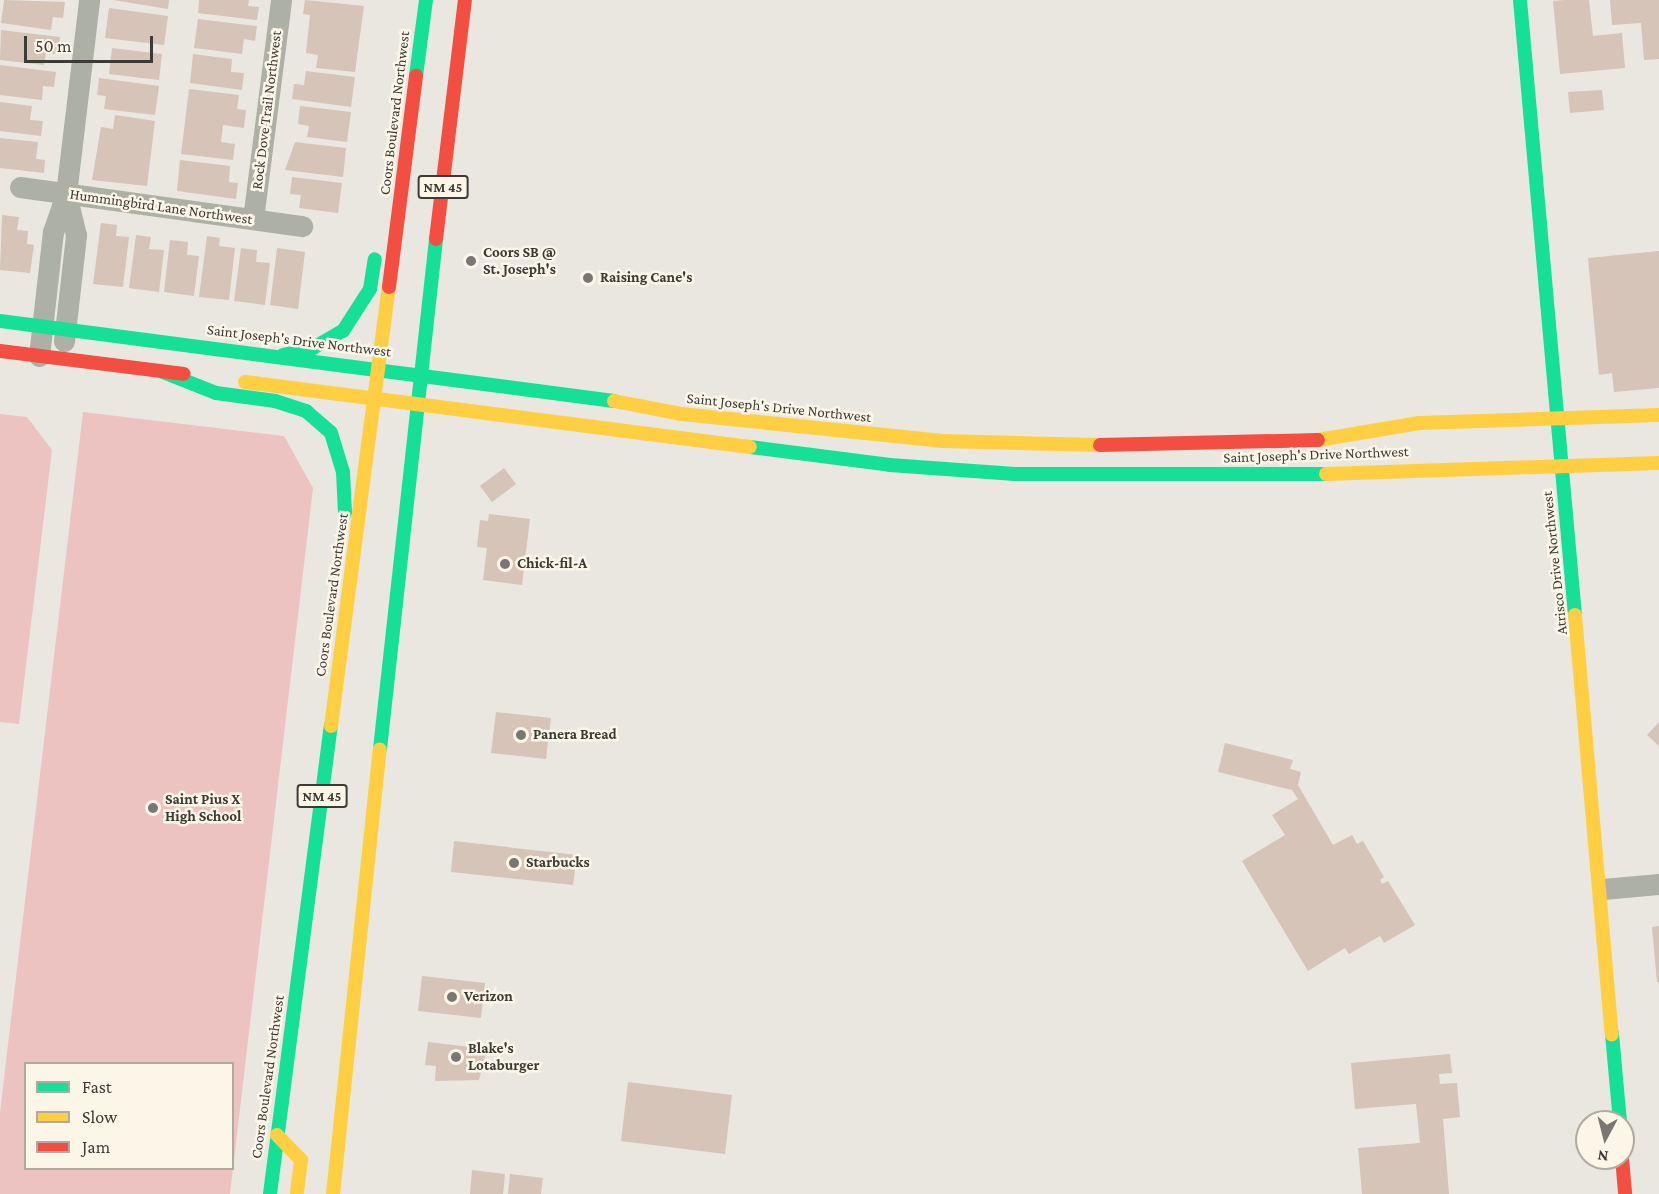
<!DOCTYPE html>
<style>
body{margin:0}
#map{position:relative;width:1659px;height:1194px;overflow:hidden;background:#eae7e0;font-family:"Crimson Pro",serif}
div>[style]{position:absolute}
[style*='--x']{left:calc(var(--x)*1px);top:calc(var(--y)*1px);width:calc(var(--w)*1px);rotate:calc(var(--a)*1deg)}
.green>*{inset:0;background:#edc3c1}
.building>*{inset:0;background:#d5c4b7}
.street>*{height:21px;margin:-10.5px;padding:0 10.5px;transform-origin:10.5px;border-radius:10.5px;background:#adb0a4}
.fast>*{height:14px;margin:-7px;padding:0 7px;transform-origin:7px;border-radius:7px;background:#16e098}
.slow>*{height:14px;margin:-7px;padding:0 7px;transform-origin:7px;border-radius:7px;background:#ffcf43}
.jam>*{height:14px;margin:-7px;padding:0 7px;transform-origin:7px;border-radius:7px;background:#f24e42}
.dots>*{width:16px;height:16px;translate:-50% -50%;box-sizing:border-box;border:3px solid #fcf6e9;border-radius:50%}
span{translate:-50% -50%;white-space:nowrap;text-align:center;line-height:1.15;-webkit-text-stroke:5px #fcf6e9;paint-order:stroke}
.shield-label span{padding:2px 4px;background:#fcf6e9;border:2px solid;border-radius:4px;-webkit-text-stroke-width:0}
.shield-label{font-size:14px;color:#3d3b36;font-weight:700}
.street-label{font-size:15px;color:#3d3b36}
.poi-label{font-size:15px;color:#3d3b36;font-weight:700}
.left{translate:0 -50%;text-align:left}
.legend{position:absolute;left:24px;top:1062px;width:210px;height:108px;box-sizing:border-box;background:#fcf6e9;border:2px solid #b0aba1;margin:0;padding:8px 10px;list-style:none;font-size:18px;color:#3d3b36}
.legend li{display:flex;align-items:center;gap:12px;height:30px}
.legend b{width:30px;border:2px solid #b0aba1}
.north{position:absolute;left:1575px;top:1110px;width:60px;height:60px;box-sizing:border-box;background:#fcf6e9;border:2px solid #b0aba1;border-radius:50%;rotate:187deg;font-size:16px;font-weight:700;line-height:24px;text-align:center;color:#3d3b36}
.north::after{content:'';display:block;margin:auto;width:21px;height:27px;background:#7a7772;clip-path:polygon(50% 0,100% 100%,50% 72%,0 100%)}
.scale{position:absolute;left:24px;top:36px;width:129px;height:27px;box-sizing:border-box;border:3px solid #3d3b36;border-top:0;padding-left:8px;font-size:18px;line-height:21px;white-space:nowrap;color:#3d3b36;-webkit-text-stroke:4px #fcf6e9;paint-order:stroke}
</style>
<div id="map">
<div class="green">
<div style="clip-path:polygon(evenodd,83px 412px,284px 436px,313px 488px,230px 1194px,0 1194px,0 1112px,83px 412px,26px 1064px,232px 1064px,232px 1168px,26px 1168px,26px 1064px)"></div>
<div style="clip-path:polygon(0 414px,27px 417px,52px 450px,19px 724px,0 722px)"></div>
</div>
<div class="building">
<div style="clip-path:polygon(4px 0,65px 2px,63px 18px,53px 17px,51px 30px,1px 23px)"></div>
<div style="clip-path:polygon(113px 0,169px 0,168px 9px)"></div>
<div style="clip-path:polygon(199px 0,249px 0,248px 6px,259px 7px,257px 20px,198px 13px)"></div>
<div style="clip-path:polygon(305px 0,364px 6px,355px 72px,316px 68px,318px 55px,306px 53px,310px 15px,303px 14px)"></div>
<div style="clip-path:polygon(1565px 0,1589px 0,1593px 36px,1622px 33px,1625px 68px,1560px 74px,1553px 1px)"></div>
<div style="clip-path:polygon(1610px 0,1659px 0,1659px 59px,1644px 60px,1641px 23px,1612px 25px)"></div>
<div style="clip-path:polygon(109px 8px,168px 16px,164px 45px,105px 38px)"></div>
<div style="clip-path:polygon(198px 19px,257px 26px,255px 41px,244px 39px,242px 54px,194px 48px)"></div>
<div style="clip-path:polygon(1px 30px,60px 37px,58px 54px,46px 53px,44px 65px,0 60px)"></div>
<div style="clip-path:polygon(112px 48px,162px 54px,159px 80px,109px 74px)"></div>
<div style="clip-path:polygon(193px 54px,232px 59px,231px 72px,244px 73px,242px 90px,190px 83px)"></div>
<div style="clip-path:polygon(0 65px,56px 72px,54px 87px,43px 86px,42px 100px,0 95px)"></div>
<div style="clip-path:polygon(306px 71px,355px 77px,351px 107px,292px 99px,294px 84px,304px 85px)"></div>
<div style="clip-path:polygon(99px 78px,159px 86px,155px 115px,104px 109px,106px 96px,97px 95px)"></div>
<div style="clip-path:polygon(189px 89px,239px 95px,237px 109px,246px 110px,244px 128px,223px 125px,221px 142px,235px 144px,233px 160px,181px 154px)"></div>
<div style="clip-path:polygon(1602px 90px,1604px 110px,1570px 113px,1568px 92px)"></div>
<div style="clip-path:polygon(0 102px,32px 106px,30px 120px,43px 121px,41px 136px,0 131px)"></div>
<div style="clip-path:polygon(300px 106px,351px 112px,347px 142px,307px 137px,309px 126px,298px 124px)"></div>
<div style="clip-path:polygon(115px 115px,155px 121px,147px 186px,92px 180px,101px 127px,113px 129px)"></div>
<div style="clip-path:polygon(0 138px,38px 142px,36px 159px,45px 160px,44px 173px,0 168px)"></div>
<div style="clip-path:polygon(295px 142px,346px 148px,343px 177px,285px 170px)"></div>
<div style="clip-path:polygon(180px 160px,230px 166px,229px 182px,238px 183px,236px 199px,177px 191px)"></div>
<div style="clip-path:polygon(292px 177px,342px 183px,338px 213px,299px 208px,301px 195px,290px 194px)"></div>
<div style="clip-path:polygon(2px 215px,19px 217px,17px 230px,28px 231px,27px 244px,34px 245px,30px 273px,0 270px)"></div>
<div style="clip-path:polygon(101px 223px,117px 225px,116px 236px,129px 237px,123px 287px,93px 284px)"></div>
<div style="clip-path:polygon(136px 235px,151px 237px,149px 249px,164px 250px,159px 292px,129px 288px)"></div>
<div style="clip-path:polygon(207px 236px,220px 238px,219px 246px,235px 248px,229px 300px,199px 297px)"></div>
<div style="clip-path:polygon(170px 240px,188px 242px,187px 255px,199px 256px,194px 296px,164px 292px)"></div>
<div style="clip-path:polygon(241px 248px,257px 250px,256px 262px,270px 263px,265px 305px,234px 301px)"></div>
<div style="clip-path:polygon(277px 248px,305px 252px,298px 309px,270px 305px)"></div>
<div style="clip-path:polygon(1659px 251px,1659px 388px,1614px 392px,1612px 373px,1599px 375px,1588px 258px)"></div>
<div style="clip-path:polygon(504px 468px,516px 484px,492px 502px,480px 486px)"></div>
<div style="clip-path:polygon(489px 514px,530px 519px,522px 585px,483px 580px,487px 548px,477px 547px,480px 520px,488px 521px)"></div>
<div style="clip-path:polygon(496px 712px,551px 718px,546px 759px,491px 753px)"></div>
<div style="clip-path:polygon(1659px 722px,1659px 746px,1647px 735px)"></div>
<div style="clip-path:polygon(1225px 743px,1293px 760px,1290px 769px,1301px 772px,1298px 785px,1333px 845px,1352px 835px,1357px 844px,1363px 841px,1384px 877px,1380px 880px,1382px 884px,1388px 881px,1415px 925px,1384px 943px,1380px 936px,1349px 954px,1345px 948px,1308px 971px,1242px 861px,1285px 835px,1272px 815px,1298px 799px,1292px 790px,1218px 772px)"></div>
<div style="clip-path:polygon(454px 841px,577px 855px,573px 885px,451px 872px)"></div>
<div style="clip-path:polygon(1659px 926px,1659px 982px,1657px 982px,1652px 927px)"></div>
<div style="clip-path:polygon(422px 976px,485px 983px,481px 1018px,418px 1011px)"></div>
<div style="clip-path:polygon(428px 1042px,487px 1049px,479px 1080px,435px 1081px,436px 1066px,425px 1065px)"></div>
<div style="clip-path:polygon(1450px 1054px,1452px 1073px,1439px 1074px,1440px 1084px,1457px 1083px,1460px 1117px,1443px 1119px,1449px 1194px,1362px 1194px,1358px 1148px,1420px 1143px,1416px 1104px,1355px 1109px,1351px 1063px)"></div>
<div style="clip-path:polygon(628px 1082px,732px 1095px,725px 1154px,621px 1141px)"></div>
<div style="clip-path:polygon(472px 1170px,505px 1174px,503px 1194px,470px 1194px)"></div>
<div style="clip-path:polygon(510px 1174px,543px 1178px,541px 1194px,508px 1194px)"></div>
</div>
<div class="street">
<div style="--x:20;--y:187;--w:285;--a:7.9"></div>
<div style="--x:253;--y:219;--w:221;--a:-82.7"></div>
<div style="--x:64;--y:341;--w:107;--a:-83.5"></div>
<div style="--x:76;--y:235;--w:42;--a:-103.7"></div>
<div style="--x:39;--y:356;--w:125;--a:-83.6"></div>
<div style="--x:53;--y:232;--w:40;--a:-71.1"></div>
<div style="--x:66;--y:194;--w:195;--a:-83.2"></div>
<div style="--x:1603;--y:889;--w:56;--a:-5.1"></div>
</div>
<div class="fast">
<div style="--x:1520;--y:0;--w:617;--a:84.89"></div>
<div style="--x:416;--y:76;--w:77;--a:-82.5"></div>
<div style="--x:0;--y:321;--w:619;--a:7.42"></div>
<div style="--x:283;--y:355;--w:31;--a:-13"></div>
<div style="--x:313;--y:348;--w:34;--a:-30"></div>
<div style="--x:343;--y:331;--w:50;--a:-57.3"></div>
<div style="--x:370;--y:289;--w:30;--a:-81"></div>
<div style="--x:163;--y:372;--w:57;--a:21.6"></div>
<div style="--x:216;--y:393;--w:60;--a:7.7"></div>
<div style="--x:275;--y:401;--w:33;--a:18"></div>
<div style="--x:306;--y:411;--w:33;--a:41"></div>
<div style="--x:331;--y:433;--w:41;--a:72.9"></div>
<div style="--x:343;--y:472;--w:41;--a:87.2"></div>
<div style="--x:750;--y:447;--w:141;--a:7.3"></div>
<div style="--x:890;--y:465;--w:125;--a:4.1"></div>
<div style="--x:1015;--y:474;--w:311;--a:0"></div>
<div style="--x:380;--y:749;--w:513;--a:-83.73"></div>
<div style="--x:1612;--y:1034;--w:88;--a:84.8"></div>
<div style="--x:270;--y:1194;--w:472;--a:-82.6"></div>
</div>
<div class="slow">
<div style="--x:245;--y:382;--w:509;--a:7.33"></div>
<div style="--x:614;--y:401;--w:68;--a:11"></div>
<div style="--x:681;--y:414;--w:263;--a:5.9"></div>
<div style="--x:943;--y:441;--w:157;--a:1.5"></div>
<div style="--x:1318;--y:440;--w:103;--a:-9.5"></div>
<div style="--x:1420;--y:423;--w:239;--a:-1.9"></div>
<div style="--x:1326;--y:474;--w:333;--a:-1.9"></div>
<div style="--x:1575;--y:615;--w:421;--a:85"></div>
<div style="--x:331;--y:726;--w:443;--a:-82.5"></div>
<div style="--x:277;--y:1135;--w:35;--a:46"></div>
<div style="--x:301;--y:1160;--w:34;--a:97"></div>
<div style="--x:333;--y:1194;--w:447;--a:-84"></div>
</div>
<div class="jam">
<div style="--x:436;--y:239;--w:241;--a:-83.1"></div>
<div style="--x:389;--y:287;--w:213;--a:-82.7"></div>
<div style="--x:0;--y:351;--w:185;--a:7.1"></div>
<div style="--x:1100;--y:445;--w:218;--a:-1.3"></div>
<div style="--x:1622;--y:1158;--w:36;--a:85"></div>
</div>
<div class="dots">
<div style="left:471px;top:261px;background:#7a7772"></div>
<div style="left:588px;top:278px;background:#7a7772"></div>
<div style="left:505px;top:564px;background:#7a7772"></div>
<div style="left:521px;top:735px;background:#7a7772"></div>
<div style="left:153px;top:808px;background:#7a7772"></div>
<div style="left:514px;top:863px;background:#7a7772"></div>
<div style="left:452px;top:997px;background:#7a7772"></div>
<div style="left:456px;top:1057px;background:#7a7772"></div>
</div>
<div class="shield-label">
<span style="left:443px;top:187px">NM 45</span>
<span style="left:322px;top:796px">NM 45</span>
</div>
<div class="street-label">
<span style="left:267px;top:110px;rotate:-83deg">Rock Dove Trail Northwest</span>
<span style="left:395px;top:113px;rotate:-83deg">Coors Boulevard Northwest</span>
<span style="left:161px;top:207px;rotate:8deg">Hummingbird Lane Northwest</span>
<span style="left:299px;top:341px;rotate:7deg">Saint Joseph's Drive Northwest</span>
<span style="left:779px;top:408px;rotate:6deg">Saint Joseph's Drive Northwest</span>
<span style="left:1316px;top:455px;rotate:-2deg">Saint Joseph's Drive Northwest</span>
<span style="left:1555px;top:563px;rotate:-96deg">Atrisco Drive Northwest</span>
<span style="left:332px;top:595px;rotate:-82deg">Coors Boulevard Northwest</span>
<span style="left:268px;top:1077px;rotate:-82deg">Coors Boulevard Northwest</span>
</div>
<div class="poi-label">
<span class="left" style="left:483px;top:261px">Coors SB @<br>St. Joseph's</span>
<span class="left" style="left:600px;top:278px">Raising Cane's</span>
<span class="left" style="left:517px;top:564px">Chick-fil-A</span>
<span class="left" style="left:533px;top:735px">Panera Bread</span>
<span class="left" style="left:165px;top:808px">Saint Pius X<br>High School</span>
<span class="left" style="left:526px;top:863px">Starbucks</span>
<span class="left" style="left:464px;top:997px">Verizon</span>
<span class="left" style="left:468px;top:1057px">Blake's<br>Lotaburger</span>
</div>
<ul class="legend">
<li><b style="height:8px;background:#16e098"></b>Fast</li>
<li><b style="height:8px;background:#ffcf43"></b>Slow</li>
<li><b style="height:8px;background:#f24e42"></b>Jam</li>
</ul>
<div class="north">N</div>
<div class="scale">50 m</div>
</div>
